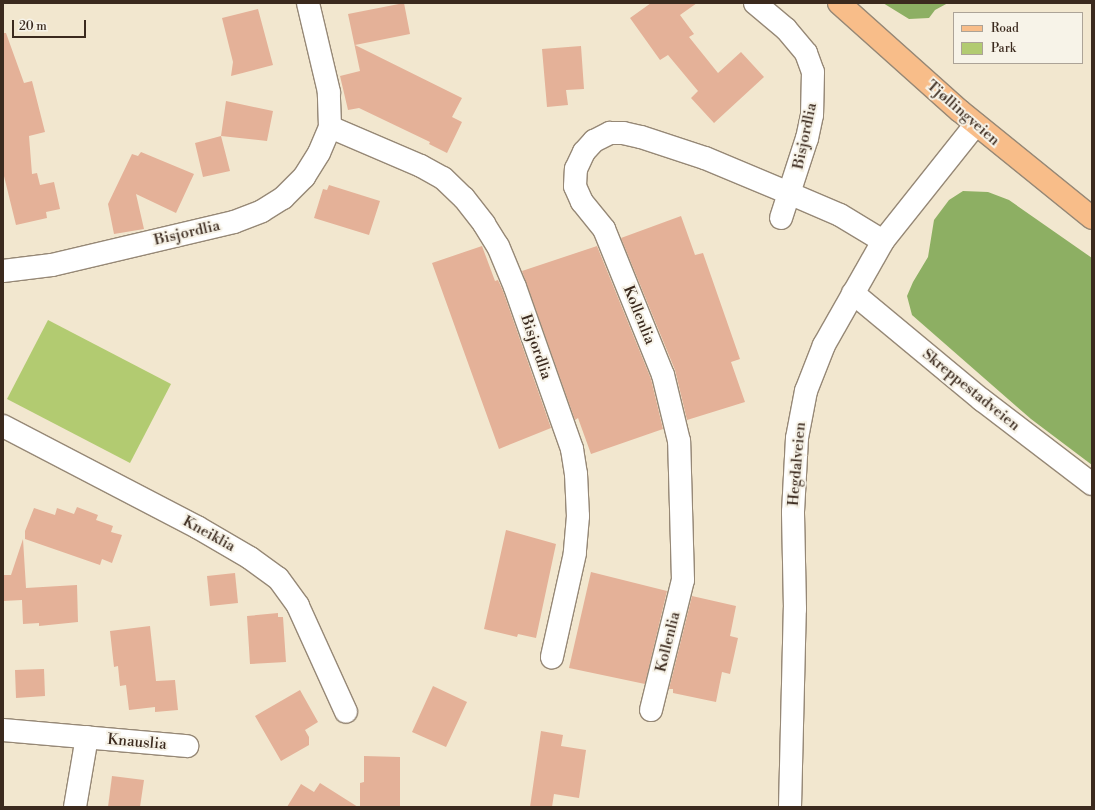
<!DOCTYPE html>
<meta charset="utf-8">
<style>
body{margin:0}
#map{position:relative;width:1095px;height:810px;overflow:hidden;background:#f2e7cf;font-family:"Libre Bodoni",serif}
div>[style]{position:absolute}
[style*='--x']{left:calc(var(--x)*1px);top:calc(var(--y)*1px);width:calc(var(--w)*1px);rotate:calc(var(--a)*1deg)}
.green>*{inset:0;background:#b2cb71}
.forest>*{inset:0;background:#8daf63}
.building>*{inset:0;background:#e4b198}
.roads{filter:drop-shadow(1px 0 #968876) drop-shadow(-1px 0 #968876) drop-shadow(0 1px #968876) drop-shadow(0 -1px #968876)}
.minor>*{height:22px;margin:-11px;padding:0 11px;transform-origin:11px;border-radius:11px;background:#fff}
.tertiary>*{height:22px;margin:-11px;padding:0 11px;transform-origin:11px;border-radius:11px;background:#fff}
.primary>*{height:22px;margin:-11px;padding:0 11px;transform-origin:11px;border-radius:11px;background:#f8bd89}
span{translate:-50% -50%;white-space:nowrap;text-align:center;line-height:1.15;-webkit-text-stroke:4px #f7f3e8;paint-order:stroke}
.street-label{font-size:15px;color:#3b2a1e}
.frame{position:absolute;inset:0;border:4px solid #3b2a1e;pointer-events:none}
.legend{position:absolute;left:953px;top:12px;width:130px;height:52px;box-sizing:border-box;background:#f7f3e8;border:1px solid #aca397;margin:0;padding:5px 7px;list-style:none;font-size:12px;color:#3b2a1e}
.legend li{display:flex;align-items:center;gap:8px;height:20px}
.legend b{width:20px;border:1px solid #aca397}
.scale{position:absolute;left:12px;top:20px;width:74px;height:18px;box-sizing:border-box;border:2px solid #3b2a1e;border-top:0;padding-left:5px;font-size:12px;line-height:14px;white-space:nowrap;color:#3b2a1e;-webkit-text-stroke:3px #f7f3e8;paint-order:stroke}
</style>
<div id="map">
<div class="green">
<div style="clip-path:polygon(48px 320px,171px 384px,130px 463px,7px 399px)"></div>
</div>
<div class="forest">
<div style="clip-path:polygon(883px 3px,948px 3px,935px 10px,929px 18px,909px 19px)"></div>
<div style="clip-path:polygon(963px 191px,988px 192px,1009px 200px,1092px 258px,1092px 465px,1031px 419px,912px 315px,907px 296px,913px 282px,928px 257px,934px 220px,949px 200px)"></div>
</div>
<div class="building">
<div style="clip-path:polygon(404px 3px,410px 34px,355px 45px,462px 98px,452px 117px,462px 122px,447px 153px,429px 144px,430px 142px,359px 108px,348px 110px,340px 76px,360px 71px,348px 14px)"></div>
<div style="clip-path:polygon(651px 3px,697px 3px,680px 15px,694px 34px,689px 37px,718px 73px,741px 52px,764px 77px,714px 123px,691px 98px,698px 91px,668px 55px,660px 60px,630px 18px)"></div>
<div style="clip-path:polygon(258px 9px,273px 65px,231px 76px,233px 62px,222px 18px)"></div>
<div style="clip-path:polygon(3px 33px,6px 33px,24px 83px,32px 81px,45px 132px,29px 136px,32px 174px,37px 173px,40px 185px,54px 182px,60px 209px,46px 212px,47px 218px,16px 225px,3px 172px)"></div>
<div style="clip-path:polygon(581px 46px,584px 89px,566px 90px,568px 105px,547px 107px,542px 49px)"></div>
<div style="clip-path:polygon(226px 101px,273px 111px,267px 141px,221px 136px,230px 171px,203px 177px,195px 143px,221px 136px)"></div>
<div style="clip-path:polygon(141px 152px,194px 174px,176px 213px,136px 194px,144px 229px,114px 234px,108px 204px,132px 154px,138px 156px)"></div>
<div style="clip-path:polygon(329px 185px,380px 201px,369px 235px,314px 218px,323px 189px,327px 190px)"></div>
<div style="clip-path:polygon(681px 216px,695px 255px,703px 253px,740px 359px,731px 362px,745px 402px,687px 420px,675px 370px,621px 238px)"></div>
<div style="clip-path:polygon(482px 246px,495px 281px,498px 280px,503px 291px,551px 428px,499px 449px,432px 263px)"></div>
<div style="clip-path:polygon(597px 246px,651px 379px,663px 429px,591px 454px,578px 418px,575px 420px,522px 271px)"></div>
<div style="clip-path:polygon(77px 507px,98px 515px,96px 520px,113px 526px,111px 532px,122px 535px,112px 563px,102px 559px,100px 565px,25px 539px,25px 531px,34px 508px,55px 515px,57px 508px,74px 514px)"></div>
<div style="clip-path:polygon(506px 530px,556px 544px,536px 638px,518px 634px,517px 637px,484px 629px)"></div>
<div style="clip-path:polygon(23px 539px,26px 588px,77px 585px,78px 622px,39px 626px,39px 623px,23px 624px,22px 600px,3px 601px,3px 575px,11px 575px)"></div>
<div style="clip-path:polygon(591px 572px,667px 591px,645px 684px,569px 668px)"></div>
<div style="clip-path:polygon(235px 573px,238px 603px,210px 606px,207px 576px)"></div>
<div style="clip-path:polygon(692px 596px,736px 606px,730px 636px,738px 638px,730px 674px,722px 672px,716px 702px,673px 693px,673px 689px,669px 689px)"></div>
<div style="clip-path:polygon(278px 613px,278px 617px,283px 617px,286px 662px,250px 664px,247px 616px)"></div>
<div style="clip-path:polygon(150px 626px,156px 681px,175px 680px,178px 710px,155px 712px,155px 707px,129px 710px,126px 685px,120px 686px,118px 666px,114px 667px,110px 631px)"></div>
<div style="clip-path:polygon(44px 669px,45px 696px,16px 698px,15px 670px)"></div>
<div style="clip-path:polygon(433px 686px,467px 702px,446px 747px,412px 732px)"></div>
<div style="clip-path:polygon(300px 690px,318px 722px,305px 730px,309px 737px,309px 745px,281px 761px,255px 716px)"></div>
<div style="clip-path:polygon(541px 731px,563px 735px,561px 746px,586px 750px,579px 798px,554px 794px,552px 807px,530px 807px)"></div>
<div style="clip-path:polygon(364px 756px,400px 757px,400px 807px,360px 807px,360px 783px,364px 782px)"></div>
<div style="clip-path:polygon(112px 776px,144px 780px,140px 807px,108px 807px)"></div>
<div style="clip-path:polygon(320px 783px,358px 807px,287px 807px,301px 784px,314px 792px)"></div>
</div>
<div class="roads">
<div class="minor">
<div style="--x:755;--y:3;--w:40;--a:40"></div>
<div style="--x:786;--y:29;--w:31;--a:50"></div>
<div style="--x:806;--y:53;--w:20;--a:70"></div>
<div style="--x:813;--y:72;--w:43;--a:91.3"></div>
<div style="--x:812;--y:115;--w:24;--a:102"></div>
<div style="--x:807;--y:138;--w:84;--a:108"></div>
<div style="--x:330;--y:127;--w:99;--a:23.2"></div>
<div style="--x:421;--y:166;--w:25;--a:29"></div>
<div style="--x:443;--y:178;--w:29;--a:44"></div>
<div style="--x:464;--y:198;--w:33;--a:52"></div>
<div style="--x:484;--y:224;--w:26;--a:58"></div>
<div style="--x:498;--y:246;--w:44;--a:67.5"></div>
<div style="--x:515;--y:287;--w:172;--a:70.6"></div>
<div style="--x:572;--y:449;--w:25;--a:81"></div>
<div style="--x:576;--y:474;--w:42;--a:87.3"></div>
<div style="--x:578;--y:516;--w:37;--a:95"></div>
<div style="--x:575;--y:553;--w:107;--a:102.5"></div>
<div style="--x:3;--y:271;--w:49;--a:-7"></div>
<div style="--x:52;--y:265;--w:187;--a:-13.3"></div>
<div style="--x:234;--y:222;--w:30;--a:-21"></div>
<div style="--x:262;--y:211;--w:25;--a:-32"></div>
<div style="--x:283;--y:198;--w:30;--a:-45"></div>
<div style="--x:304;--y:177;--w:28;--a:-58"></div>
<div style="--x:319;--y:153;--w:28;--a:-67"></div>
<div style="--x:330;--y:127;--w:35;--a:-92"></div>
<div style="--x:329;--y:92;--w:91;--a:-103.3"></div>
<div style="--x:853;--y:293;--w:168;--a:39.7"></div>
<div style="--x:982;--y:400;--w:138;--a:37.4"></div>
<div style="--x:3;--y:426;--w:219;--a:27.5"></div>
<div style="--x:197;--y:527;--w:61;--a:30.3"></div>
<div style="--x:250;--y:558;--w:34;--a:36"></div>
<div style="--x:278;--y:578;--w:34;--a:54"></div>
<div style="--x:298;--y:606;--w:116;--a:65.6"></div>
<div style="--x:651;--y:710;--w:134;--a:-76.2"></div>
<div style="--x:683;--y:580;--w:139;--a:-91.6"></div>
<div style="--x:679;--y:441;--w:68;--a:-103.6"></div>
<div style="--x:663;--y:375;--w:157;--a:-112"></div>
<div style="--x:604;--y:229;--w:35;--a:-129"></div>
<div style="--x:582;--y:202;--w:17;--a:-114"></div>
<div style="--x:575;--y:186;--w:17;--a:-87"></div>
<div style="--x:576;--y:169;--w:19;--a:-65"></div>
<div style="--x:584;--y:152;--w:15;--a:-48"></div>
<div style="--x:594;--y:141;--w:18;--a:-27"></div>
<div style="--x:610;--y:133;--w:13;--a:0"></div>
<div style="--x:623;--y:133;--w:18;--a:13"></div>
<div style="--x:641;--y:137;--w:67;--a:18.2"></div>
<div style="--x:705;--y:158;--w:93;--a:22.7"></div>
<div style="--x:791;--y:194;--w:53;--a:23.2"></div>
<div style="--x:840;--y:215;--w:50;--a:31.2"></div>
<div style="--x:3;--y:730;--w:185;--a:5"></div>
<div style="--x:75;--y:807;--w:71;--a:-80.3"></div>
</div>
<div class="tertiary">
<div style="--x:790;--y:807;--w:198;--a:-88.6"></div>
<div style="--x:795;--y:609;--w:97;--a:-91.2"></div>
<div style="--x:793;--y:512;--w:74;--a:-86.9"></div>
<div style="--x:797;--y:438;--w:48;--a:-79.2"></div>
<div style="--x:806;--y:391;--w:49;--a:-68.6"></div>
<div style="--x:824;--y:345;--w:120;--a:-60.4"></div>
<div style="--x:883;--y:241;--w:149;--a:-51.5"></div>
</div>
<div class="primary">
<div style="--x:839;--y:3;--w:162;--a:41.8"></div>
<div style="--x:960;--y:111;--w:170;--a:39"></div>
</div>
</div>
<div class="street-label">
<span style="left:963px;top:113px;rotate:41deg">Tjøllingveien</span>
<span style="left:805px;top:136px;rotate:-78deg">Bisjordlia</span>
<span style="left:187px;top:233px;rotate:-13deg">Bisjordlia</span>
<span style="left:639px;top:315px;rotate:68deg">Kollenlia</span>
<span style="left:536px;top:347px;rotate:71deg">Bisjordlia</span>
<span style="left:971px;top:390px;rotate:39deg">Skreppestadveien</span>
<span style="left:797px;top:464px;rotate:-85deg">Hegdalveien</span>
<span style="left:209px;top:534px;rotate:29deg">Kneiklia</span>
<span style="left:668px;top:642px;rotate:-76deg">Kollenlia</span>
<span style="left:137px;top:742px;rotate:5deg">Knauslia</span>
</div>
<div class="frame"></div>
<ul class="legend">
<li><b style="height:5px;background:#f8bd89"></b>Road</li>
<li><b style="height:11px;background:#b2cb71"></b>Park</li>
</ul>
<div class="scale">20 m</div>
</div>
